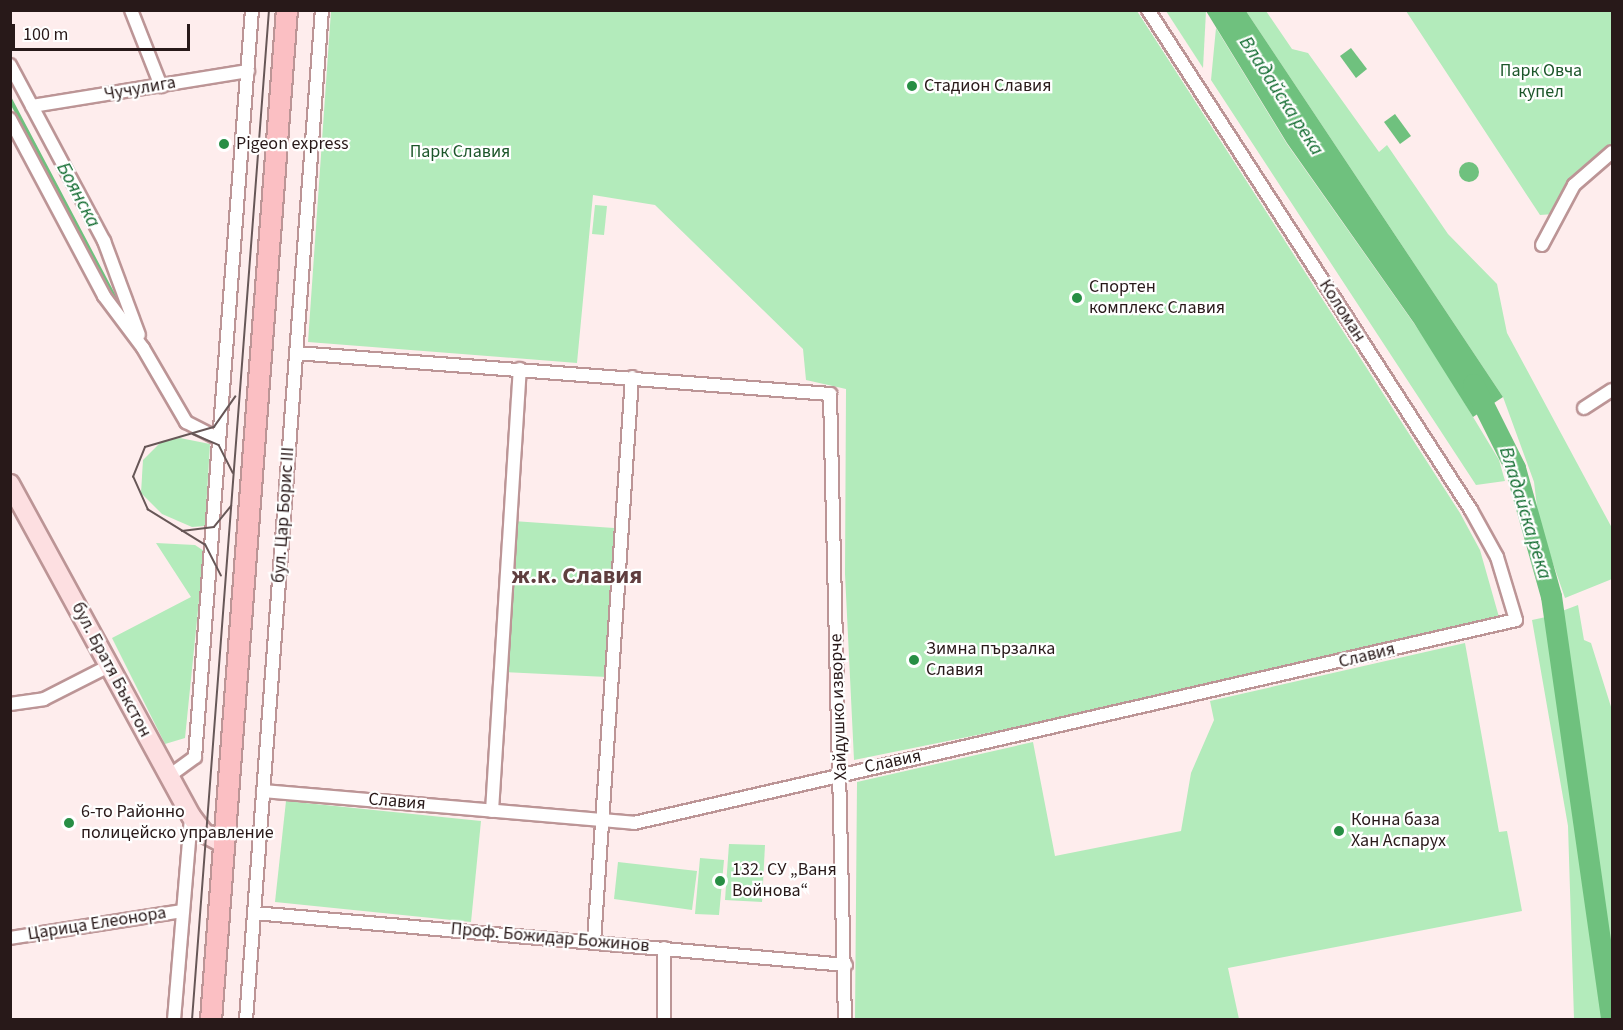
<!DOCTYPE html>
<meta charset="utf-8">
<style>
body{margin:0}
#map{position:relative;width:1623px;height:1030px;overflow:hidden;background:#feeded;font-family:"Source Sans 3",sans-serif}
div>[style]{position:absolute}
[style*='--x']{left:calc(var(--x)*1px);top:calc(var(--y)*1px);width:calc(var(--w)*1px);rotate:calc(var(--a)*1deg)}
.green>*{inset:0;background:#b3ebbb}
.water>*{inset:0;background:#6fc17e}
.round{border-radius:50%}
.stream>*{height:4px;margin:-2px;padding:0 2px;transform-origin:2px;border-radius:2px;background:#6fc17e}
.river>*{height:21px;margin:-10.5px;padding:0 10.5px;transform-origin:10.5px;border-radius:10.5px;background:#6fc17e}
.roads{filter:drop-shadow(2px 0 #bc9596) drop-shadow(-2px 0 #bc9596) drop-shadow(0 2px #bc9596) drop-shadow(0 -2px #bc9596)}
.street>*{height:12px;margin:-6px;padding:0 6px;transform-origin:6px;border-radius:6px;background:#fff}
.secondary>*{height:18px;margin:-9px;padding:0 9px;transform-origin:9px;border-radius:9px;background:#fddfe1}
.primary>*{height:20px;margin:-10px;padding:0 10px;transform-origin:10px;border-radius:10px;background:#fbbfc3}
.tram>*{height:1.5px;margin:-0.75px;padding:0 0.75px;transform-origin:0.75px;border-radius:0.75px;background:#675757}
.dots>*{width:16px;height:16px;translate:-50% -50%;box-sizing:border-box;border:3px solid #fff;border-radius:50%}
span{translate:-50% -50%;white-space:nowrap;text-align:center;line-height:1.15;-webkit-text-stroke:4.5px #fff;paint-order:stroke}
.park-label{font-size:18px;color:#1c562a}
.poi-label{font-size:18px;color:#281919}
.left{translate:0 -50%;text-align:left}
.street-label{font-size:18px;color:#281919}
.water-label{font-size:20px;color:#0d692c;font-style:italic}
.district-label{font-size:24px;color:#603e3f;font-weight:700}
.frame{position:absolute;inset:0;border:12px solid #281919;pointer-events:none}
.scale{position:absolute;left:12px;top:24px;width:178px;height:27px;box-sizing:border-box;border:3px solid #281919;border-top:0;padding-left:8px;font-size:18px;line-height:21px;white-space:nowrap;color:#281919;-webkit-text-stroke:4px #fff;paint-order:stroke}
</style>
<div id="map">
<div class="green">
<div style="clip-path:polygon(331px 11px,1137px 11px,1460px 513px,1480px 550px,1499px 617px,1214px 687px,854px 760px,845px 574px,846px 389px,806px 380px,803px 349px,655px 205px,593px 195px,577px 363px,308px 342px)"></div>
<div style="clip-path:polygon(1166px 11px,1206px 11px,1203px 68px)"></div>
<div style="clip-path:polygon(1246px 11px,1266px 11px,1292px 49px,1308px 53px,1379px 152px,1387px 145px,1448px 234px,1497px 284px,1507px 333px,1612px 528px,1612px 579px,1565px 598px,1539px 523px,1534px 482px,1503px 397px)"></div>
<div style="clip-path:polygon(1406px 11px,1612px 11px,1612px 146px,1570px 182px,1554px 214px,1540px 215px)"></div>
<div style="clip-path:polygon(1216px 28px,1287px 144px,1432px 349px,1499px 460px,1505px 481px,1476px 485px,1211px 80px)"></div>
<div style="clip-path:polygon(595px 205px,607px 206px,604px 235px,592px 234px)"></div>
<div style="clip-path:polygon(180px 438px,210px 444px,205px 526px,192px 527px,162px 514px,141px 493px,143px 460px,162px 441px)"></div>
<div style="clip-path:polygon(513px 521px,614px 528px,607px 677px,505px 672px)"></div>
<div style="clip-path:polygon(156px 543px,195px 545px,204px 551px,185px 738px,165px 744px,112px 638px,191px 597px)"></div>
<div style="clip-path:polygon(1578px 605px,1584px 640px,1591px 643px,1612px 710px,1612px 988px,1562px 611px)"></div>
<div style="clip-path:polygon(1546px 617px,1568px 752px,1605px 1019px,1574px 1019px,1568px 826px,1532px 620px)"></div>
<div style="clip-path:polygon(1465px 643px,1499px 832px,1507px 831px,1522px 911px,1228px 968px,1239px 1019px,855px 1019px,857px 782px,1033px 742px,1055px 856px,1181px 831px,1191px 773px,1214px 720px,1210px 701px)"></div>
<div style="clip-path:polygon(286px 801px,481px 821px,471px 922px,275px 902px)"></div>
<div style="clip-path:polygon(729px 844px,765px 845px,762px 902px,725px 900px)"></div>
<div style="clip-path:polygon(700px 858px,724px 860px,719px 915px,695px 914px)"></div>
<div style="clip-path:polygon(618px 862px,697px 871px,692px 910px,614px 899px)"></div>
</div>
<div class="water">
<div style="clip-path:polygon(1206px 11px,1246px 11px,1503px 397px,1473px 417px,1414px 323px,1287px 143px)"></div>
<div style="clip-path:polygon(1351px 48px,1367px 69px,1356px 78px,1340px 56px)"></div>
<div style="clip-path:polygon(1395px 114px,1411px 136px,1400px 144px,1384px 122px)"></div>
<div class="round" style="left:1459px;top:162px;width:20px;height:20px"></div>
</div>
<div class="stream">
<div style="--x:10;--y:99;--w:232;--a:62.2"></div>
</div>
<div class="river">
<div style="--x:1473;--y:384;--w:94;--a:63.4"></div>
<div style="--x:1515;--y:468;--w:133;--a:74.3"></div>
<div style="--x:1551;--y:596;--w:428;--a:81.9"></div>
</div>
<div class="roads">
<div class="street">
<div style="--x:131;--y:10;--w:82;--a:68.5"></div>
<div style="--x:10;--y:65;--w:200;--a:61.9"></div>
<div style="--x:104;--y:241;--w:100;--a:69.6"></div>
<div style="--x:32;--y:106;--w:219;--a:-9.2"></div>
<div style="--x:10;--y:119;--w:200;--a:62"></div>
<div style="--x:104;--y:296;--w:65;--a:53.1"></div>
<div style="--x:143;--y:348;--w:86;--a:59.8"></div>
<div style="--x:186;--y:422;--w:37;--a:27"></div>
<div style="--x:1542;--y:245;--w:68;--a:-61.9"></div>
<div style="--x:1574;--y:185;--w:50;--a:-41"></div>
<div style="--x:296;--y:353;--w:536;--a:4.39"></div>
<div style="--x:830;--y:394;--w:626;--a:88.63"></div>
<div style="--x:1584;--y:408;--w:33;--a:-33"></div>
<div style="--x:10;--y:704;--w:34;--a:-8"></div>
<div style="--x:44;--y:699;--w:73;--a:-26.9"></div>
<div style="--x:169;--y:776;--w:32;--a:-36"></div>
<div style="--x:195;--y:757;--w:749;--a:-85.64"></div>
<div style="--x:263;--y:791;--w:372;--a:4.9"></div>
<div style="--x:634;--y:823;--w:905;--a:-12.96"></div>
<div style="--x:1516;--y:620;--w:66;--a:-106.8"></div>
<div style="--x:1497;--y:557;--w:54;--a:-119"></div>
<div style="--x:1471;--y:510;--w:595;--a:-122.86"></div>
<div style="--x:492;--y:811;--w:443;--a:-86.4"></div>
<div style="--x:254;--y:913;--w:594;--a:5.02"></div>
<div style="--x:10;--y:938;--w:175;--a:-8.9"></div>
<div style="--x:594;--y:942;--w:566;--a:-86.15"></div>
<div style="--x:664;--y:948;--w:72;--a:90"></div>
<div style="--x:174;--y:1020;--w:205;--a:-85.2"></div>
<div style="--x:246;--y:1020;--w:1013;--a:-85.7"></div>
</div>
<div class="secondary">
<div style="--x:10;--y:484;--w:378;--a:61.4"></div>
<div style="--x:191;--y:816;--w:21;--a:53"></div>
<div style="--x:204;--y:833;--w:24;--a:28"></div>
</div>
<div class="primary">
<div style="--x:211;--y:1020;--w:1013;--a:-85.7"></div>
</div>
</div>
<div class="tram">
<div style="--x:193;--y:434;--w:28;--a:23"></div>
<div style="--x:219;--y:445;--w:31;--a:63"></div>
<div style="--x:182;--y:531;--w:32;--a:-7"></div>
<div style="--x:214;--y:527;--w:27;--a:-51"></div>
<div style="--x:221;--y:576;--w:35;--a:-117"></div>
<div style="--x:205;--y:545;--w:67;--a:-148.4"></div>
<div style="--x:148;--y:510;--w:36;--a:-114"></div>
<div style="--x:133;--y:477;--w:32;--a:-68"></div>
<div style="--x:145;--y:447;--w:72;--a:-16.2"></div>
<div style="--x:214;--y:427;--w:37;--a:-55"></div>
<div style="--x:192;--y:1020;--w:1013;--a:-85.64"></div>
</div>
<div class="dots">
<div style="left:912px;top:86px;background:#278e44"></div>
<div style="left:224px;top:144px;background:#278e44"></div>
<div style="left:1077px;top:298px;background:#278e44"></div>
<div style="left:914px;top:660px;background:#278e44"></div>
<div style="left:69px;top:823px;background:#278e44"></div>
<div style="left:1339px;top:831px;background:#278e44"></div>
<div style="left:720px;top:881px;background:#278e44"></div>
</div>
<div class="park-label">
<span style="left:1541px;top:82px">Парк Овча<br>купел</span>
<span style="left:460px;top:152px">Парк Славия</span>
</div>
<div class="poi-label">
<span class="left" style="left:924px;top:86px">Стадион Славия</span>
<span class="left" style="left:236px;top:144px">Pigeon express</span>
<span class="left" style="left:1089px;top:298px">Спортен<br>комплекс Славия</span>
<span class="left" style="left:926px;top:660px">Зимна пързалка<br>Славия</span>
<span class="left" style="left:81px;top:823px">6-то Районно<br>полицейско управление</span>
<span class="left" style="left:1351px;top:831px">Конна база<br>Хан Аспарух</span>
<span class="left" style="left:732px;top:881px">132. СУ „Ваня<br>Войнова“</span>
</div>
<div class="street-label">
<span style="left:140px;top:89px;rotate:-10deg">Чучулига</span>
<span style="left:1342px;top:311px;rotate:57deg">Коломан</span>
<span style="left:284px;top:515px;rotate:-86deg">бул. Цар Борис III</span>
<span style="left:1367px;top:656px;rotate:-14deg">Славия</span>
<span style="left:111px;top:670px;rotate:62deg">бул. Братя Бъкстон</span>
<span style="left:839px;top:707px;rotate:-92deg">Хайдушко изворче</span>
<span style="left:893px;top:762px;rotate:-12deg">Славия</span>
<span style="left:397px;top:802px;rotate:5deg">Славия</span>
<span style="left:97px;top:924px;rotate:-9deg">Царица Елеонора</span>
<span style="left:550px;top:938px;rotate:5deg">Проф. Божидар Божинов</span>
</div>
<div class="water-label">
<span style="left:1281px;top:96px;rotate:57deg">Владайска река</span>
<span style="left:78px;top:195px;rotate:62deg">Боянска</span>
<span style="left:1525px;top:513px;rotate:73deg">Владайска река</span>
</div>
<div class="district-label">
<span style="left:577px;top:576px">ж.к. Славия</span>
</div>
<div class="frame"></div>
<div class="scale">100 m</div>
</div>
